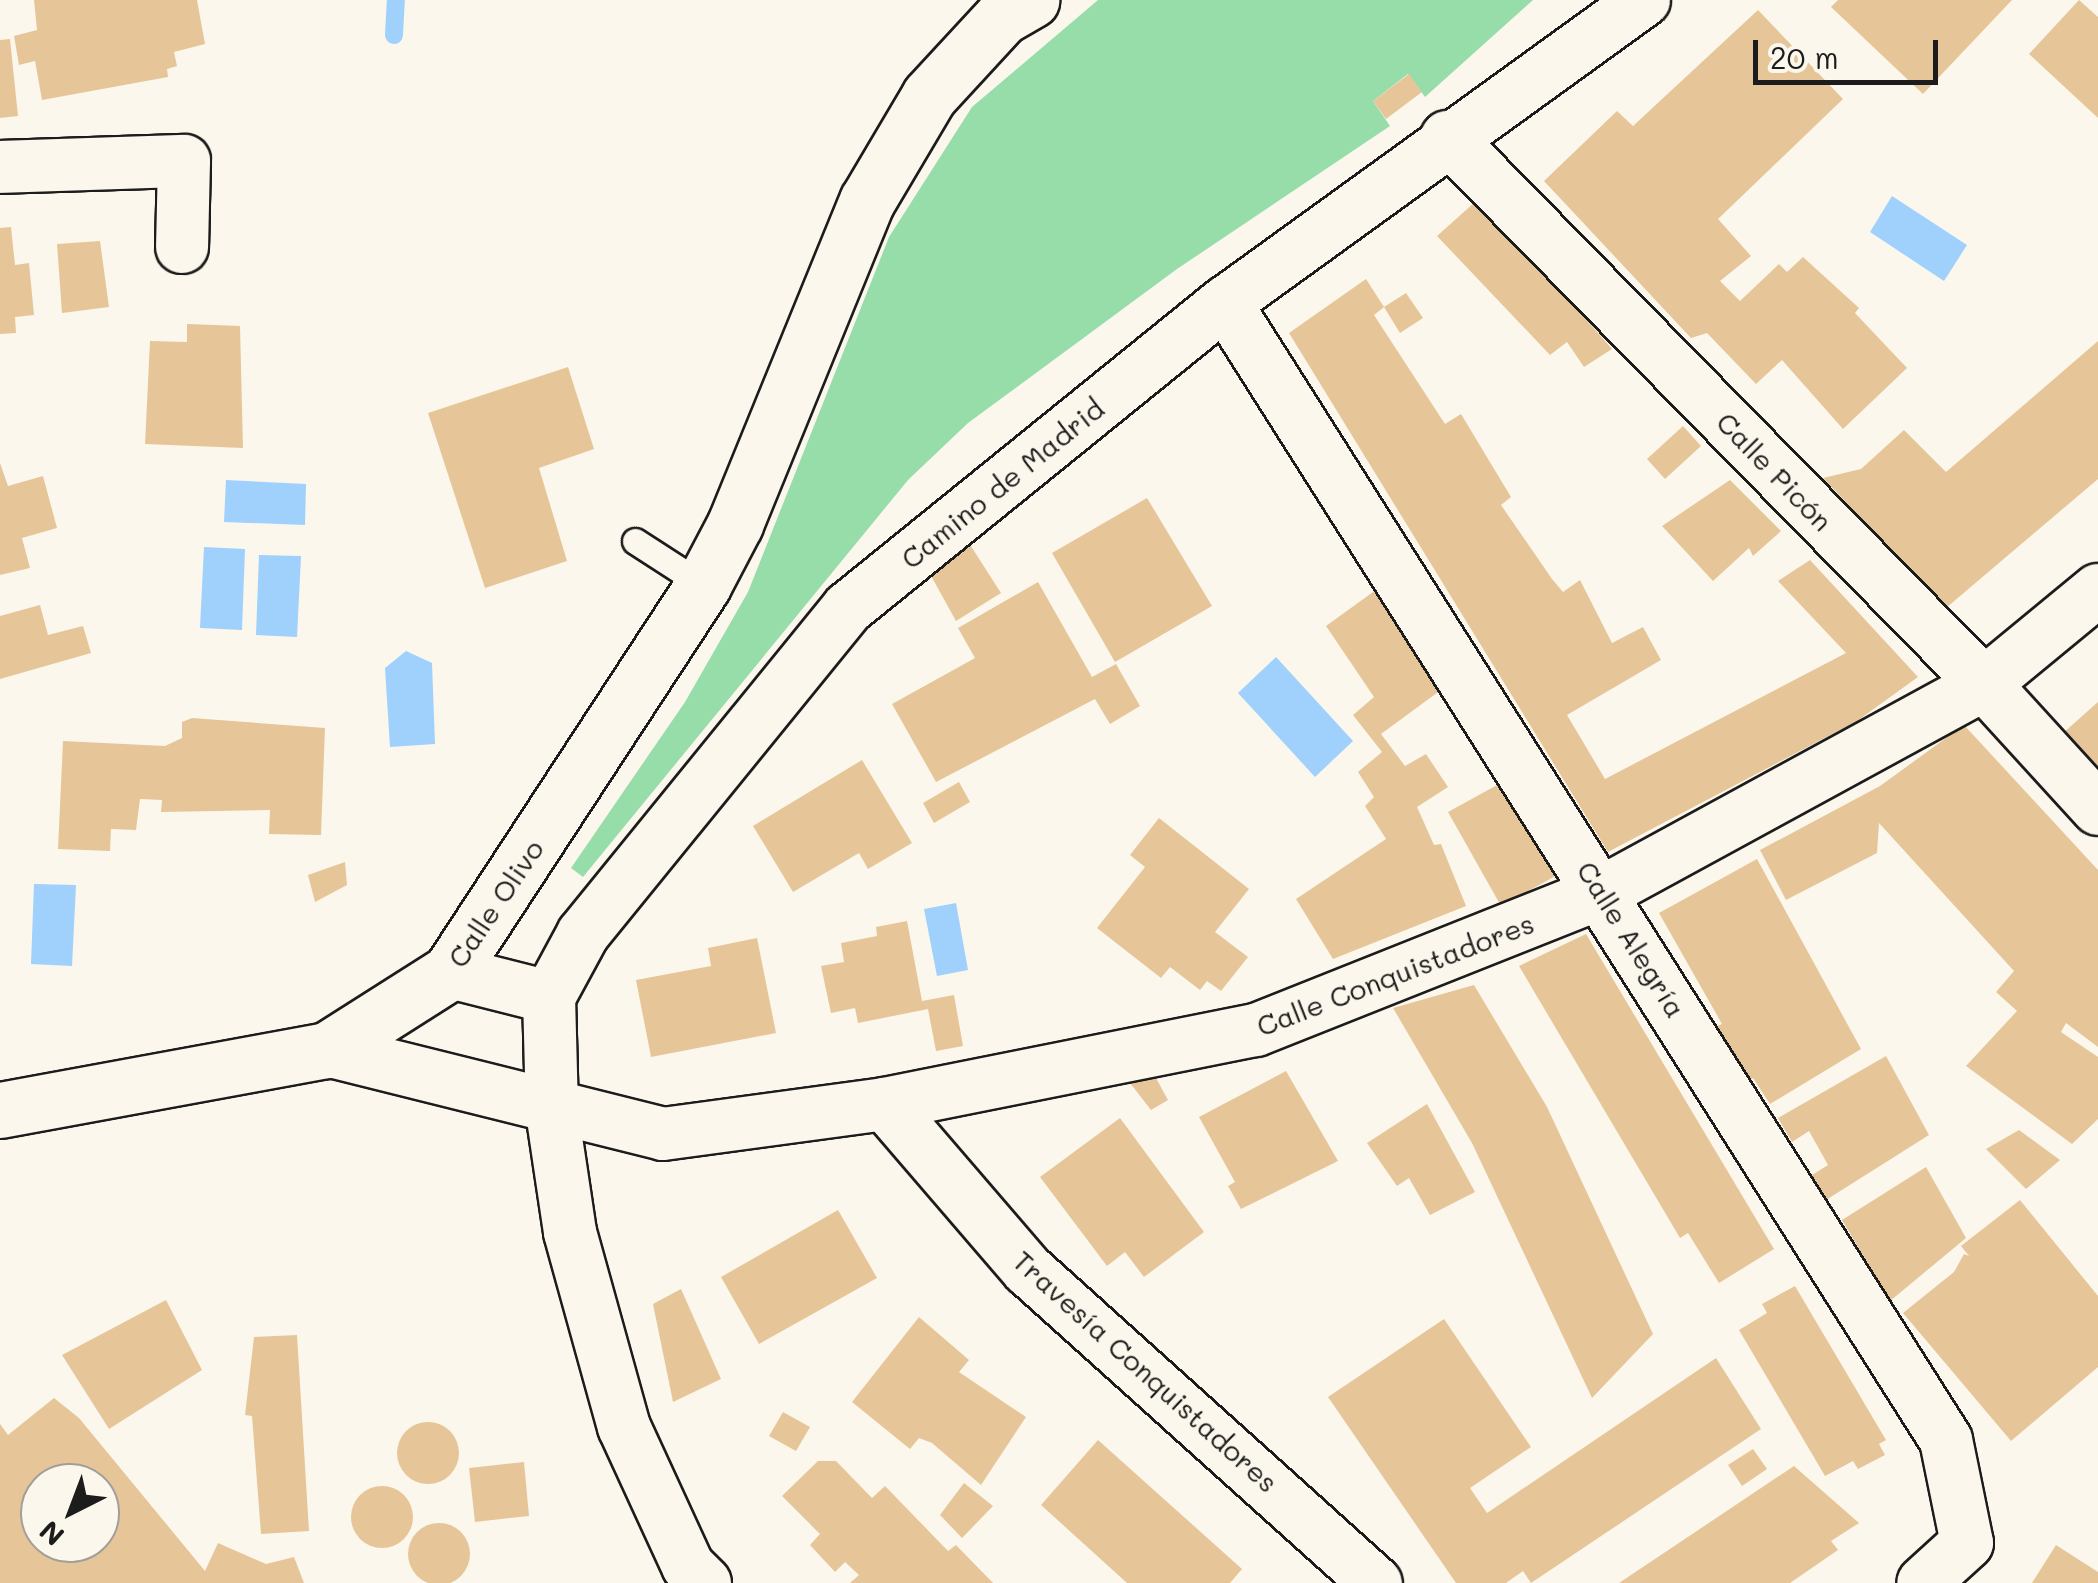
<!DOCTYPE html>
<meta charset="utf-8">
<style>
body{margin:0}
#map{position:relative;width:2098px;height:1583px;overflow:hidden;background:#fbf7ec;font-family:Mali,sans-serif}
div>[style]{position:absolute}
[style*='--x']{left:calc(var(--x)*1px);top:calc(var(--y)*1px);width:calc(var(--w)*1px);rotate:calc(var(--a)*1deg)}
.green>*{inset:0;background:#97ddaa}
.water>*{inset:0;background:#9fd1fc}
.stream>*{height:18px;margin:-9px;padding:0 9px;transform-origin:9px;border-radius:9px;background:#9fd1fc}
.building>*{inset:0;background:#e6c699}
.round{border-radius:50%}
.roads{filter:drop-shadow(2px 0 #1c1c1c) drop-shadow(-2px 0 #1c1c1c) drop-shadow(0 2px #1c1c1c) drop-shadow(0 -2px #1c1c1c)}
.lane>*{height:25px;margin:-12.5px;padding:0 12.5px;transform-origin:12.5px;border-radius:12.5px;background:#fbf7ec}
.street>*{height:52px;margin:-26px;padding:0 26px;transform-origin:26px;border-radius:26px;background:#fbf7ec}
.secondary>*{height:55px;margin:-27.5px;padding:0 27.5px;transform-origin:27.5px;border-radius:27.5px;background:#fbf7ec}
span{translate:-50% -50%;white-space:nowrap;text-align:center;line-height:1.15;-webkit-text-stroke:8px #fbf7ec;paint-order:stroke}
.street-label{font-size:28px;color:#1c1c1c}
.north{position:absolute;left:20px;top:1463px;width:100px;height:100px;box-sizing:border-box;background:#fbf7ec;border:2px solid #a29f99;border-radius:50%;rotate:222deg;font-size:28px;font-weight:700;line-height:40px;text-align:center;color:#1c1c1c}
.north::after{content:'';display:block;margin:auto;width:35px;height:45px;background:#1c1c1c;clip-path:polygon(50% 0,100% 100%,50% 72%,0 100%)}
.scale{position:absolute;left:1753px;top:40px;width:185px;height:45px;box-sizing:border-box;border:5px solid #1c1c1c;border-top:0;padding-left:12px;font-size:30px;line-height:35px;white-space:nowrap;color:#1c1c1c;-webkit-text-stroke:8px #fbf7ec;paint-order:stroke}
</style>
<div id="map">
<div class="green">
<div style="clip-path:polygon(1098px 0,1533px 0,1425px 97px,1408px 74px,1373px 101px,1390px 126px,1177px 269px,968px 423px,908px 480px,583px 877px,571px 868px,685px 702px,748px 592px,889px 237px,972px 107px)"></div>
</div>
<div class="water">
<div style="clip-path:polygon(1892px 196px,1967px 245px,1944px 281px,1870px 232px)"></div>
<div style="clip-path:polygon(226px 480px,306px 484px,305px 525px,224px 522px)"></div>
<div style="clip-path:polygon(204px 547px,245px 549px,242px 630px,200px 628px)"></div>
<div style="clip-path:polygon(259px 555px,301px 556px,297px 637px,256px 635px)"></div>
<div style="clip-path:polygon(406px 651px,432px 663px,435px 744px,390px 747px,385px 668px)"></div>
<div style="clip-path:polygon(1276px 657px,1353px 741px,1315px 777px,1238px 693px)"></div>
<div style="clip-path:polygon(34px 884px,76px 885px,72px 966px,31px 964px)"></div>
<div style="clip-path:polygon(956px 903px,968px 970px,937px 976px,924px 909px)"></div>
</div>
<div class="stream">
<div style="--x:394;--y:35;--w:35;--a:-87"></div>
</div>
<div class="building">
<div style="clip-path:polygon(34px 0,197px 0,205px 44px,174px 52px,177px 66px,167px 69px,168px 77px,42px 100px,35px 61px,19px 65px,14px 36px,37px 30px)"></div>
<div style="clip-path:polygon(1838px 0,2012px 0,1923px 94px,1831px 7px)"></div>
<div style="clip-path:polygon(2079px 0,2098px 17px,2098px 118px,2029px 54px)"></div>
<div style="clip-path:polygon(1758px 10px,1843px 99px,1718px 219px,1751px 256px,1720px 281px,1740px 301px,1779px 264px,1787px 272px,1803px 257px,1859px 308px,1855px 313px,1907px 368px,1843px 429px,1782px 360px,1756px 384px,1707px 333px,1691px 338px,1544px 181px,1617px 111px,1633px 126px)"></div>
<div style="clip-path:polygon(10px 39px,18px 116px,0 118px,0 40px)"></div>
<div style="clip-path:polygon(1409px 74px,1422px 92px,1386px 119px,1373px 101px)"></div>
<div style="clip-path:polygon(1475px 202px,1592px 326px,1612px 349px,1584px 367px,1567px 342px,1550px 355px,1437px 236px)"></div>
<div style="clip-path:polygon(11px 227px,15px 265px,29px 263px,34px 315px,15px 317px,16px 333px,0 334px,0 228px)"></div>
<div style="clip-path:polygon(100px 241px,109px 307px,62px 313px,57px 244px)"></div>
<div style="clip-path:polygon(1366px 279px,1384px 307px,1374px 315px,1445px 424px,1461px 414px,1511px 497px,1501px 505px,1552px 579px,1563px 592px,1580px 580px,1612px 643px,1643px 627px,1661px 660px,1567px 715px,1605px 779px,1846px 653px,1778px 581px,1810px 560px,1918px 677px,1857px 721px,1608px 852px,1289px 333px)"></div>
<div style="clip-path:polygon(1406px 293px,1423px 318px,1400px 333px,1384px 307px)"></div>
<div style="clip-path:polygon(187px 324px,240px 326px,243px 448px,145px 444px,150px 341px,187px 342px)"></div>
<div style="clip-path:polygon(2098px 341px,2098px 479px,1946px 608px,1823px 478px,1861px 469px,1904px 430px,1946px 472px)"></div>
<div style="clip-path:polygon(568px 367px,594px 449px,539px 468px,567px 561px,485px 588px,428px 413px)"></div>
<div style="clip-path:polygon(1683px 426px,1701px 446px,1665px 479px,1647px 459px)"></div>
<div style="clip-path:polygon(0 463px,8px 486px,43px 476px,57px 528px,22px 538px,30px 568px,0 575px)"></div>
<div style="clip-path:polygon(1730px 480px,1781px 531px,1753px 556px,1749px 548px,1713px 581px,1662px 526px)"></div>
<div style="clip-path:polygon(1147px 498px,1212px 606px,1115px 662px,1052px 553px)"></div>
<div style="clip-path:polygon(967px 540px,1001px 593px,956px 621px,930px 574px)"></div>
<div style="clip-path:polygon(1038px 582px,1092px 677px,1116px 664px,1140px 706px,1110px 724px,1095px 699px,936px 782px,892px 704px,975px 658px,958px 628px)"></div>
<div style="clip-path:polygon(1380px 587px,1445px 687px,1381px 734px,1405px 766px,1426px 754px,1448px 787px,1417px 807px,1434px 845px,1441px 844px,1466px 906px,1333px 959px,1296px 899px,1386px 839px,1365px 806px,1374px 797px,1358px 772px,1382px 752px,1353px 715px,1374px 697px,1326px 626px)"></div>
<div style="clip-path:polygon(40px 605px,48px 635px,83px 626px,91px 653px,0 679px,0 616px)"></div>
<div style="clip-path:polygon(2098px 702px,2098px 773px,2062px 734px)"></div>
<div style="clip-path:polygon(192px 718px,325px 728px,321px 835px,269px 834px,270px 810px,161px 812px,162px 800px,140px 799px,136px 830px,111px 829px,110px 851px,58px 849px,63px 741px,165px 746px,182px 738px,182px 722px)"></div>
<div style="clip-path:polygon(1964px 725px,2098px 870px,2098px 1047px,2066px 1023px,2061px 1032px,2098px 1057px,2098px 1119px,2072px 1144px,1966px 1066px,2017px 1011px,1996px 992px,2014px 971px,1879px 823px,1877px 853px,1786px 900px,1760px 850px,1880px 786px)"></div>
<div style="clip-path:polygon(862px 760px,912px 843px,868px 869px,859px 853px,793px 892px,753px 826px)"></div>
<div style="clip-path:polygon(1508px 779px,1561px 873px,1501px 906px,1448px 812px)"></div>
<div style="clip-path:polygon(959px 782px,970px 802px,934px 823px,923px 803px)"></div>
<div style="clip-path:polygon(1159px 818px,1249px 889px,1215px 932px,1248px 957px,1221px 991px,1207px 981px,1200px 990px,1170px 967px,1161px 978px,1097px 928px,1145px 867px,1130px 855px)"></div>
<div style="clip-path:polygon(1757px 859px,1861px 1049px,1770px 1104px,1753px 1078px,1745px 1084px,1713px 1028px,1722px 1024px,1659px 913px)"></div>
<div style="clip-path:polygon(345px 862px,347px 885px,315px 902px,308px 875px)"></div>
<div style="clip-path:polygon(907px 921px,922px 1001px,954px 995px,963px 1046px,936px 1051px,928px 1009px,858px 1023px,855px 1008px,831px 1013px,821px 966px,844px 962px,841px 943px,877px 936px,876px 927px)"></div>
<div style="clip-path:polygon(1586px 934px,1774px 1249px,1719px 1283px,1688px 1233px,1680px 1238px,1519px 966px)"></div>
<div style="clip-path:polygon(757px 938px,776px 1033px,651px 1057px,636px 980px,711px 966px,708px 948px)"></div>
<div style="clip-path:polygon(1474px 985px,1547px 1107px,1653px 1334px,1592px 1398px,1472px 1143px,1393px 1008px)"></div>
<div style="clip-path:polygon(1886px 1056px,1929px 1135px,1826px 1200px,1812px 1175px,1828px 1165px,1809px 1131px,1792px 1142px,1778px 1118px)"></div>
<div style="clip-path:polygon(1151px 1069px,1168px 1100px,1151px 1110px,1123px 1074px)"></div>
<div style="clip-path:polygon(1286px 1071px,1338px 1161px,1241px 1209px,1228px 1186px,1235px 1182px,1199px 1117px)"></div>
<div style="clip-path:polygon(1427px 1104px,1475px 1192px,1430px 1215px,1409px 1178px,1397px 1186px,1367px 1143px)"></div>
<div style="clip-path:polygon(1120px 1118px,1204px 1232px,1144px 1277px,1125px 1252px,1107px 1266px,1040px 1177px)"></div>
<div style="clip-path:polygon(2019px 1130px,2060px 1160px,2026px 1189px,1986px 1149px)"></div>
<div style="clip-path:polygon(1926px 1167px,1966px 1238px,1890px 1301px,1842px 1220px)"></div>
<div style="clip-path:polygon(2020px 1200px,2098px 1296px,2098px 1367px,2011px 1441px,1903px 1313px,1954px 1272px,1964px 1254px,1969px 1256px,1961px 1246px)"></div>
<div style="clip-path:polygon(838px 1210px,877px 1278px,759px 1344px,721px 1277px)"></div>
<div style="clip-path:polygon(1795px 1286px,1886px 1440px,1879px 1444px,1885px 1455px,1858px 1469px,1853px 1461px,1825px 1476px,1739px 1330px,1767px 1313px,1762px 1304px)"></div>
<div style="clip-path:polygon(681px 1289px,721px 1379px,673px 1402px,653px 1304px)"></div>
<div style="clip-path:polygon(166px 1300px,202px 1370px,109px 1429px,62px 1355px)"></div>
<div style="clip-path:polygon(919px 1317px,969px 1360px,959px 1372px,1026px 1417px,981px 1485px,932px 1443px,919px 1438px,910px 1449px,852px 1402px)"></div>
<div style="clip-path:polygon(1444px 1319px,1531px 1447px,1470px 1488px,1487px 1513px,1716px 1358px,1761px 1429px,1531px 1583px,1523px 1571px,1506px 1583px,1456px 1583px,1328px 1397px)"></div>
<div style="clip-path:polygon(297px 1335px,309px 1531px,261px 1534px,252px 1416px,245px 1415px,254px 1337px)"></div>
<div style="clip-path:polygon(evenodd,54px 1398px,79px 1418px,205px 1571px,218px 1543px,266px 1564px,294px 1557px,304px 1583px,0 1583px,0 1424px,8px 1435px,54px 1398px,40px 1483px,100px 1483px,100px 1543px,40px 1543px,40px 1483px)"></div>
<div style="clip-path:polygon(783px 1412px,810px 1427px,796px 1451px,769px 1436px)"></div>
<div class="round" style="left:397px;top:1422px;width:62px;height:62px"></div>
<div style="clip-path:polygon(1098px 1440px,1242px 1569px,1230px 1583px,1127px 1583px,1041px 1505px)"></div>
<div style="clip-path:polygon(1753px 1449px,1767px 1469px,1742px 1486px,1728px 1465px)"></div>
<div style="clip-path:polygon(818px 1461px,836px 1461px,872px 1498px,885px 1486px,948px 1551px,956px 1545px,993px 1583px,850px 1583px,859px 1575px,845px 1562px,835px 1572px,810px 1545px,820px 1534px,782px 1496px)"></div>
<div style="clip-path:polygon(524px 1462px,529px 1516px,475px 1522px,469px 1468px)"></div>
<div style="clip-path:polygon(1794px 1466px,1859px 1523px,1831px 1541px,1838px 1550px,1790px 1583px,1619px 1583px)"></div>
<div style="clip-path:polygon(964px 1483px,993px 1506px,962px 1538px,940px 1515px)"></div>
<div class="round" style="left:351px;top:1486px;width:62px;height:62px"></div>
<div class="round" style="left:408px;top:1523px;width:62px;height:62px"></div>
<div style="clip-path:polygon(2056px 1545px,2098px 1572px,2098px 1583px,2032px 1583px)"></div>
</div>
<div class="roads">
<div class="lane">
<div style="--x:635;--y:541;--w:81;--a:32.9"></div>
</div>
<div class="street">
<div style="--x:1447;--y:137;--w:767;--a:45.53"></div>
<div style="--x:1984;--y:684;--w:169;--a:47.6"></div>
<div style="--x:0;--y:167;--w:184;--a:-1.9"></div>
<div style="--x:184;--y:161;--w:86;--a:91.3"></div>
<div style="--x:1225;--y:303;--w:1346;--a:57.62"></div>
<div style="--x:1946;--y:1440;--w:105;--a:78.5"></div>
<div style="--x:1967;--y:1543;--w:59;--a:137.7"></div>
<div style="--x:450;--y:972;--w:102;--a:14.2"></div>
<div style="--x:327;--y:1050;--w:346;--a:14"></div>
<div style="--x:663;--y:1134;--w:224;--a:-7.7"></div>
<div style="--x:885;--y:1104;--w:378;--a:-11.3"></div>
<div style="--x:1256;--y:1030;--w:373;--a:-21.7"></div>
<div style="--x:1603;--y:892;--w:434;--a:-28.6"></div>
<div style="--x:1984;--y:684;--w:148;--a:-39.5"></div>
<div style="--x:885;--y:1104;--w:219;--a:49.3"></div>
<div style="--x:1028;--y:1270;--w:468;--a:42"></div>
<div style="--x:705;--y:1583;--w:24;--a:-135"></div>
<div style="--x:688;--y:1566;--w:153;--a:-114.7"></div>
<div style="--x:624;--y:1427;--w:202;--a:-105.5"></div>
<div style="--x:570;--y:1232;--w:122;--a:-98.5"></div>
<div style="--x:552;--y:1111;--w:114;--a:-91.5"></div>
<div style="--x:549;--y:997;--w:72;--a:-61.6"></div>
<div style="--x:583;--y:934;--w:420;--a:-50.9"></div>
<div style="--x:848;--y:608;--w:485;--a:-39"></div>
<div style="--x:1225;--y:303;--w:517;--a:-35.87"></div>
</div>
<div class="secondary">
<div style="--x:0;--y:1110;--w:332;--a:-10.4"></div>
<div style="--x:327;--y:1050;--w:146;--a:-32.4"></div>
<div style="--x:450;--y:972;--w:462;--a:-56.8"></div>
<div style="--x:703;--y:585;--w:69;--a:-62.3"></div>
<div style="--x:735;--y:524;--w:349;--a:-67.8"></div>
<div style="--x:867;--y:201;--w:122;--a:-59.4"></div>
<div style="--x:929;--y:96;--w:108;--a:-47.3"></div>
<div style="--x:1002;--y:17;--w:34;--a:-30"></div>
</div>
</div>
<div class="street-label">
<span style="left:1775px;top:471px;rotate:46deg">Calle Picón</span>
<span style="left:1002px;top:483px;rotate:-39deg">Camino de Madrid</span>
<span style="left:495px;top:903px;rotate:-56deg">Calle Olivo</span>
<span style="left:1632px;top:939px;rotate:58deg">Calle Alegría</span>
<span style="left:1395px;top:974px;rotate:-21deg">Calle Conquistadores</span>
<span style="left:1146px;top:1371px;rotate:42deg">Travesía Conquistadores</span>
</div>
<div class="north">N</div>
<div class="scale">20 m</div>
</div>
